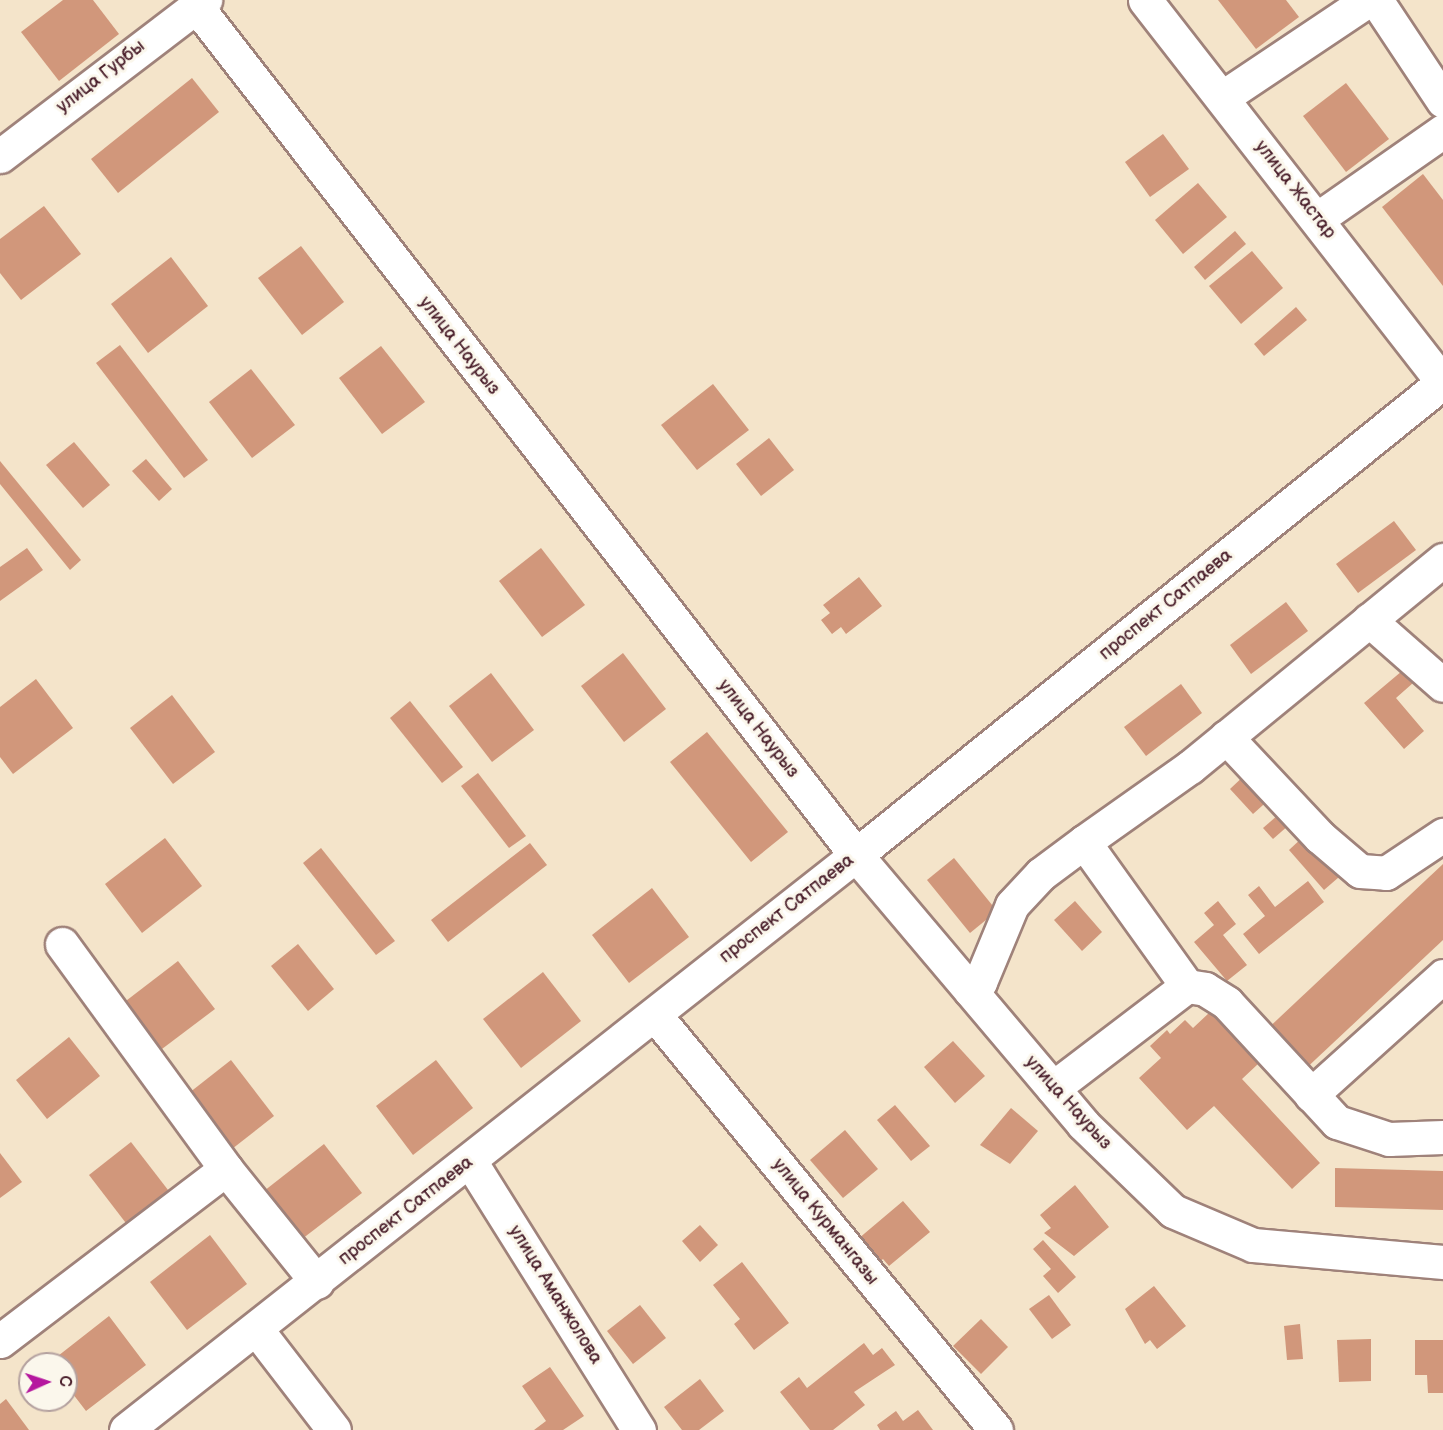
<!DOCTYPE html>
<meta charset="utf-8">
<style>
body{margin:0}
#map{position:relative;width:1443px;height:1430px;overflow:hidden;background:#f4e4ca;font-family:"Balsamiq Sans",sans-serif}
div>[style]{position:absolute}
[style*='--x']{left:calc(var(--x)*1px);top:calc(var(--y)*1px);width:calc(var(--w)*1px);rotate:calc(var(--a)*1deg)}
.building>*{inset:0;background:#d1977b}
.roads{filter:drop-shadow(2px 0 #9f827a) drop-shadow(-2px 0 #9f827a) drop-shadow(0 2px #9f827a) drop-shadow(0 -2px #9f827a)}
.minor>*{height:33px;margin:-16.5px;padding:0 16.5px;transform-origin:16.5px;border-radius:16.5px;background:#fff}
span{translate:-50% -50%;white-space:nowrap;text-align:center;line-height:1.15;-webkit-text-stroke:6px #fbf7ec;paint-order:stroke}
.street-label{font-size:18px;color:#4a1f2b}
.north{position:absolute;left:18px;top:1352px;width:60px;height:60px;box-sizing:border-box;background:#fbf7ec;border:2px solid #b4a19f;border-radius:50%;rotate:87deg;font-size:16px;font-weight:700;line-height:24px;text-align:center;color:#4a1f2b}
.north::after{content:'';display:block;margin:auto;width:21px;height:27px;background:#b5179e;clip-path:polygon(50% 0,100% 100%,50% 72%,0 100%)}
</style>
<div id="map">
<div class="building">
<div style="clip-path:polygon(63px 0,93px 0,119px 34px,59px 81px,21px 32px)"></div>
<div style="clip-path:polygon(1218px 0,1286px 0,1299px 17px,1256px 49px)"></div>
<div style="clip-path:polygon(192px 78px,219px 112px,118px 193px,91px 159px)"></div>
<div style="clip-path:polygon(1346px 83px,1389px 139px,1346px 172px,1303px 116px)"></div>
<div style="clip-path:polygon(1163px 134px,1189px 169px,1150px 197px,1125px 162px)"></div>
<div style="clip-path:polygon(1423px 174px,1443px 200px,1443px 286px,1382px 207px)"></div>
<div style="clip-path:polygon(1198px 183px,1227px 217px,1183px 254px,1155px 220px)"></div>
<div style="clip-path:polygon(44px 206px,81px 254px,21px 300px,0 273px,0 239px)"></div>
<div style="clip-path:polygon(1235px 231px,1246px 244px,1205px 280px,1194px 267px)"></div>
<div style="clip-path:polygon(301px 246px,344px 302px,302px 335px,258px 278px)"></div>
<div style="clip-path:polygon(1252px 251px,1283px 288px,1241px 324px,1209px 286px)"></div>
<div style="clip-path:polygon(171px 257px,208px 306px,148px 353px,111px 304px)"></div>
<div style="clip-path:polygon(1296px 307px,1307px 320px,1264px 356px,1254px 344px)"></div>
<div style="clip-path:polygon(120px 345px,208px 460px,184px 478px,96px 363px)"></div>
<div style="clip-path:polygon(381px 346px,425px 402px,382px 434px,339px 378px)"></div>
<div style="clip-path:polygon(251px 369px,295px 425px,252px 458px,209px 402px)"></div>
<div style="clip-path:polygon(713px 384px,749px 430px,697px 470px,661px 425px)"></div>
<div style="clip-path:polygon(769px 438px,794px 470px,761px 496px,736px 464px)"></div>
<div style="clip-path:polygon(74px 442px,110px 485px,83px 508px,46px 465px)"></div>
<div style="clip-path:polygon(146px 459px,172px 489px,159px 501px,132px 471px)"></div>
<div style="clip-path:polygon(0 461px,81px 560px,70px 570px,0 484px)"></div>
<div style="clip-path:polygon(1394px 521px,1416px 550px,1358px 593px,1336px 564px)"></div>
<div style="clip-path:polygon(27px 548px,43px 570px,0 601px,0 567px)"></div>
<div style="clip-path:polygon(541px 548px,585px 605px,542px 637px,499px 581px)"></div>
<div style="clip-path:polygon(859px 577px,882px 606px,846px 634px,841px 627px,832px 634px,821px 620px,830px 613px,823px 605px)"></div>
<div style="clip-path:polygon(1286px 602px,1308px 631px,1251px 674px,1230px 645px)"></div>
<div style="clip-path:polygon(623px 653px,666px 709px,624px 742px,581px 686px)"></div>
<div style="clip-path:polygon(1402px 671px,1413px 683px,1396px 698px,1424px 731px,1404px 749px,1364px 703px)"></div>
<div style="clip-path:polygon(491px 673px,534px 730px,492px 762px,449px 706px)"></div>
<div style="clip-path:polygon(36px 679px,73px 728px,13px 774px,0 757px,0 707px)"></div>
<div style="clip-path:polygon(1181px 684px,1202px 713px,1146px 756px,1124px 727px)"></div>
<div style="clip-path:polygon(172px 695px,215px 752px,173px 784px,130px 728px)"></div>
<div style="clip-path:polygon(410px 701px,463px 767px,442px 783px,390px 718px)"></div>
<div style="clip-path:polygon(707px 732px,788px 832px,751px 862px,670px 762px)"></div>
<div style="clip-path:polygon(1248px 772px,1272px 797px,1253px 814px,1230px 789px)"></div>
<div style="clip-path:polygon(478px 773px,526px 836px,509px 848px,461px 786px)"></div>
<div style="clip-path:polygon(1279px 814px,1289px 825px,1273px 839px,1263px 828px)"></div>
<div style="clip-path:polygon(1303px 837px,1339px 877px,1324px 890px,1289px 850px)"></div>
<div style="clip-path:polygon(165px 838px,202px 886px,142px 933px,105px 884px)"></div>
<div style="clip-path:polygon(530px 843px,547px 865px,448px 942px,431px 920px)"></div>
<div style="clip-path:polygon(321px 848px,395px 941px,376px 955px,303px 863px)"></div>
<div style="clip-path:polygon(954px 858px,997px 911px,970px 933px,927px 880px)"></div>
<div style="clip-path:polygon(1443px 864px,1443px 940px,1300px 1074px,1263px 1033px)"></div>
<div style="clip-path:polygon(1308px 881px,1324px 902px,1259px 954px,1243px 934px,1265px 916px,1248px 895px,1259px 886px,1275px 907px)"></div>
<div style="clip-path:polygon(652px 888px,689px 937px,629px 983px,592px 935px)"></div>
<div style="clip-path:polygon(1075px 901px,1102px 932px,1082px 951px,1054px 920px)"></div>
<div style="clip-path:polygon(1218px 901px,1236px 924px,1223px 935px,1247px 965px,1227px 981px,1194px 942px,1214px 925px,1204px 913px)"></div>
<div style="clip-path:polygon(298px 944px,334px 989px,308px 1011px,271px 966px)"></div>
<div style="clip-path:polygon(178px 961px,215px 1009px,154px 1055px,118px 1007px)"></div>
<div style="clip-path:polygon(543px 972px,581px 1021px,521px 1068px,483px 1019px)"></div>
<div style="clip-path:polygon(1210px 1012px,1258px 1064px,1242px 1079px,1320px 1163px,1292px 1189px,1214px 1106px,1187px 1130px,1139px 1078px,1161px 1058px,1150px 1046px,1167px 1030px,1170px 1034px,1185px 1020px,1193px 1028px)"></div>
<div style="clip-path:polygon(69px 1037px,100px 1076px,47px 1119px,16px 1080px)"></div>
<div style="clip-path:polygon(953px 1041px,985px 1076px,955px 1103px,924px 1067px)"></div>
<div style="clip-path:polygon(231px 1060px,274px 1116px,232px 1149px,189px 1093px)"></div>
<div style="clip-path:polygon(436px 1060px,473px 1108px,413px 1155px,376px 1106px)"></div>
<div style="clip-path:polygon(895px 1105px,930px 1146px,911px 1161px,877px 1120px)"></div>
<div style="clip-path:polygon(1011px 1108px,1038px 1131px,1010px 1164px,980px 1145px)"></div>
<div style="clip-path:polygon(845px 1130px,878px 1169px,843px 1198px,810px 1160px)"></div>
<div style="clip-path:polygon(131px 1142px,175px 1199px,132px 1231px,89px 1175px)"></div>
<div style="clip-path:polygon(324px 1144px,362px 1193px,302px 1239px,264px 1191px)"></div>
<div style="clip-path:polygon(0 1153px,22px 1182px,0 1198px)"></div>
<div style="clip-path:polygon(1335px 1168px,1443px 1171px,1443px 1210px,1335px 1207px)"></div>
<div style="clip-path:polygon(1075px 1185px,1109px 1227px,1074px 1256px,1044px 1233px,1051px 1228px,1040px 1215px)"></div>
<div style="clip-path:polygon(903px 1201px,930px 1232px,889px 1266px,883px 1259px,878px 1263px,858px 1239px)"></div>
<div style="clip-path:polygon(700px 1225px,718px 1245px,700px 1262px,682px 1241px)"></div>
<div style="clip-path:polygon(210px 1235px,247px 1284px,187px 1330px,150px 1282px)"></div>
<div style="clip-path:polygon(1043px 1240px,1076px 1277px,1058px 1293px,1043px 1276px,1051px 1269px,1033px 1249px)"></div>
<div style="clip-path:polygon(742px 1262px,789px 1323px,754px 1350px,734px 1324px,740px 1319px,713px 1285px)"></div>
<div style="clip-path:polygon(1154px 1286px,1186px 1326px,1157px 1349px,1150px 1340px,1145px 1344px,1125px 1309px)"></div>
<div style="clip-path:polygon(1049px 1295px,1071px 1325px,1052px 1339px,1029px 1309px)"></div>
<div style="clip-path:polygon(640px 1305px,666px 1338px,633px 1364px,607px 1331px)"></div>
<div style="clip-path:polygon(109px 1316px,146px 1365px,86px 1411px,66px 1385px,66px 1364px,49px 1363px)"></div>
<div style="clip-path:polygon(981px 1319px,1008px 1347px,981px 1374px,953px 1346px)"></div>
<div style="clip-path:polygon(1300px 1324px,1303px 1359px,1287px 1360px,1284px 1326px)"></div>
<div style="clip-path:polygon(1371px 1339px,1371px 1381px,1339px 1382px,1337px 1340px)"></div>
<div style="clip-path:polygon(1415px 1340px,1443px 1340px,1443px 1393px,1428px 1393px,1427px 1375px,1415px 1375px)"></div>
<div style="clip-path:polygon(864px 1343px,873px 1355px,882px 1348px,895px 1365px,854px 1392px,865px 1405px,833px 1430px,810px 1430px,780px 1392px,799px 1377px,807px 1388px)"></div>
<div style="clip-path:polygon(550px 1367px,584px 1416px,563px 1430px,534px 1430px,546px 1421px,522px 1386px)"></div>
<div style="clip-path:polygon(700px 1379px,724px 1411px,699px 1430px,682px 1430px,664px 1407px)"></div>
<div style="clip-path:polygon(6px 1399px,29px 1430px,0 1430px,0 1404px)"></div>
<div style="clip-path:polygon(918px 1410px,933px 1430px,880px 1430px,877px 1425px,896px 1411px,903px 1421px)"></div>
</div>
<div class="roads">
<div class="minor">
<div style="--x:1145;--y:0;--w:484;--a:52.1"></div>
<div style="--x:1376;--y:0;--w:121;--a:56.4"></div>
<div style="--x:197;--y:7;--w:1074;--a:52.15"></div>
<div style="--x:856;--y:855;--w:352;--a:49.8"></div>
<div style="--x:1083;--y:1124;--w:125;--a:44"></div>
<div style="--x:1173;--y:1211;--w:87;--a:23"></div>
<div style="--x:1253;--y:1245;--w:191;--a:5.1"></div>
<div style="--x:1223;--y:97;--w:174;--a:-33.8"></div>
<div style="--x:0;--y:156;--w:258;--a:-37.3"></div>
<div style="--x:1317;--y:219;--w:154;--a:-34.9"></div>
<div style="--x:1369;--y:620;--w:98;--a:41.3"></div>
<div style="--x:1226;--y:737;--w:137;--a:46.8"></div>
<div style="--x:1320;--y:837;--w:52;--a:40.4"></div>
<div style="--x:1360;--y:871;--w:26;--a:4"></div>
<div style="--x:1386;--y:873;--w:69;--a:-33.7"></div>
<div style="--x:62;--y:944;--w:278;--a:53.9"></div>
<div style="--x:226;--y:1169;--w:145;--a:51.2"></div>
<div style="--x:1187;--y:986;--w:177;--a:-125.6"></div>
<div style="--x:1084;--y:842;--w:130;--a:-35.3"></div>
<div style="--x:1190;--y:767;--w:327;--a:-39.3"></div>
<div style="--x:970;--y:990;--w:13;--a:-39"></div>
<div style="--x:980;--y:982;--w:83;--a:-67.4"></div>
<div style="--x:1012;--y:905;--w:42;--a:-46.9"></div>
<div style="--x:1041;--y:874;--w:54;--a:-36.7"></div>
<div style="--x:655;--y:1015;--w:537;--a:50.59"></div>
<div style="--x:1053;--y:1088;--w:168;--a:-37.3"></div>
<div style="--x:1187;--y:986;--w:18;--a:9"></div>
<div style="--x:1205;--y:989;--w:26;--a:32"></div>
<div style="--x:1227;--y:1003;--w:162;--a:47.3"></div>
<div style="--x:1337;--y:1122;--w:55;--a:18.1"></div>
<div style="--x:1389;--y:1139;--w:54;--a:-2.1"></div>
<div style="--x:1311;--y:1095;--w:178;--a:-42"></div>
<div style="--x:470;--y:1161;--w:318;--a:57.9"></div>
<div style="--x:257;--y:1330;--w:126;--a:52.4"></div>
<div style="--x:0;--y:1341;--w:284;--a:-37.3"></div>
<div style="--x:126;--y:1430;--w:929;--a:-38.23"></div>
<div style="--x:856;--y:855;--w:754;--a:-38.86"></div>
</div>
</div>
<div class="street-label">
<span style="left:101px;top:77px;rotate:-38deg">улица Гурбы</span>
<span style="left:1295px;top:190px;rotate:52deg">улица Жастар</span>
<span style="left:459px;top:346px;rotate:52deg">улица Наурыз</span>
<span style="left:1166px;top:605px;rotate:-39deg">проспект Сатпаева</span>
<span style="left:758px;top:729px;rotate:52deg">улица Наурыз</span>
<span style="left:787px;top:909px;rotate:-38deg">проспект Сатпаева</span>
<span style="left:1068px;top:1103px;rotate:48deg">улица Наурыз</span>
<span style="left:406px;top:1211px;rotate:-38deg">проспект Сатпаева</span>
<span style="left:825px;top:1222px;rotate:51deg">улица Курмангазы</span>
<span style="left:555px;top:1295px;rotate:58deg">улица Аманжолова</span>
</div>
<div class="north">С</div>
</div>
